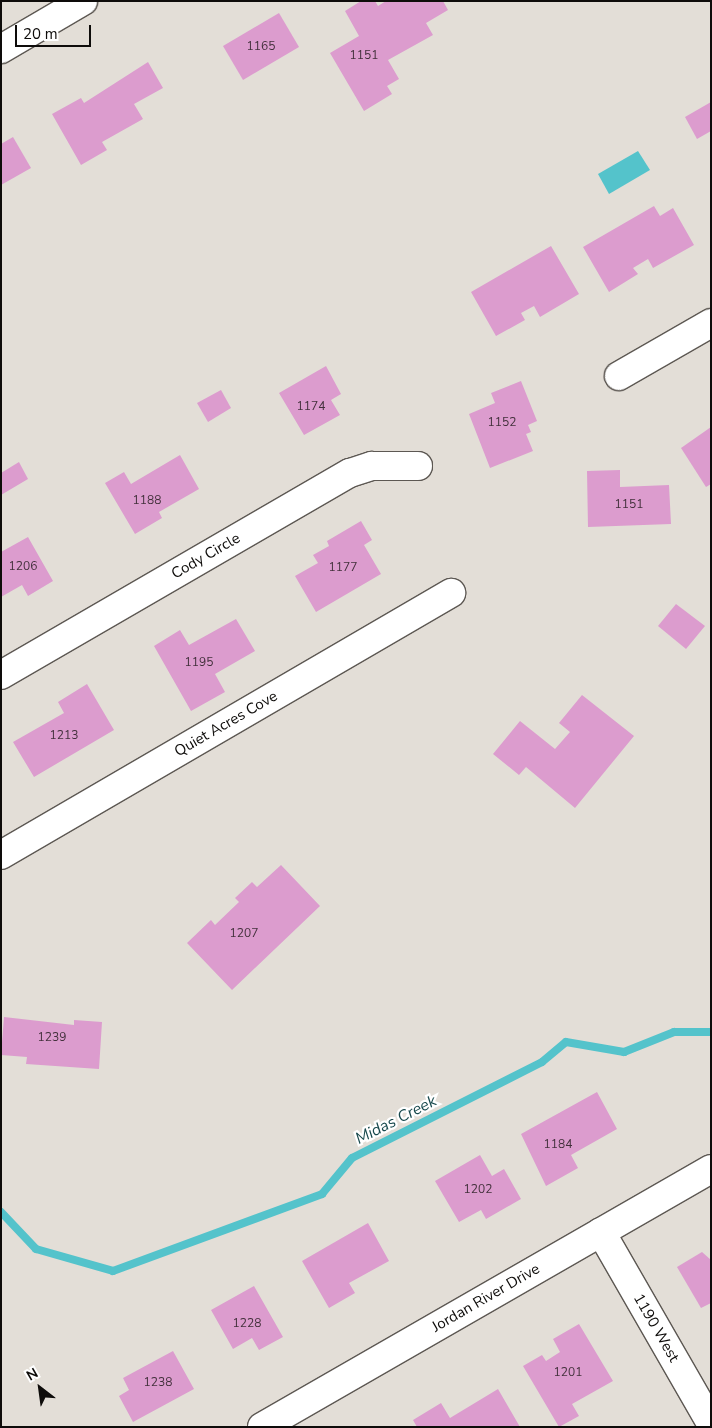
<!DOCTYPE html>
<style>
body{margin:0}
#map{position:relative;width:712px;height:1428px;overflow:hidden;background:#e3ded7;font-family:"Nunito Sans",sans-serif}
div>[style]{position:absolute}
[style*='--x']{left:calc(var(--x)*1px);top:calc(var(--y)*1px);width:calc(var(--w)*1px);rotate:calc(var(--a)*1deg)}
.water>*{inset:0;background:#54c3cb}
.stream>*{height:8px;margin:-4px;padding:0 4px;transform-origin:4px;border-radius:4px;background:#54c3cb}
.building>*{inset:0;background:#dc9cce}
.roads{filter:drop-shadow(1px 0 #5d5853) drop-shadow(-1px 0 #5d5853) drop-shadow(0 1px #5d5853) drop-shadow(0 -1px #5d5853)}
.minor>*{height:28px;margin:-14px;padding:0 14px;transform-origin:14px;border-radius:14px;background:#fff}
span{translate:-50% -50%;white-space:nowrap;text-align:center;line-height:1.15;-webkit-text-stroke:4.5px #fff;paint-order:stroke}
.number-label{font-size:12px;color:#42303b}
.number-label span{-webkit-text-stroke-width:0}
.street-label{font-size:15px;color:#0e0c0a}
.water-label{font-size:16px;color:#18494d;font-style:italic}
.frame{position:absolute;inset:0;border:2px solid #0e0c0a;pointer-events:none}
.north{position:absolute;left:15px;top:1363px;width:50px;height:50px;-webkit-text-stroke:4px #fff;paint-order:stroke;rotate:330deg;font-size:14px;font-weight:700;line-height:20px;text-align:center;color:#0e0c0a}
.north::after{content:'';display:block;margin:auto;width:18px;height:22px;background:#0e0c0a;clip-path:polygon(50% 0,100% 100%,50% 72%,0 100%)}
.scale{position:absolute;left:15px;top:25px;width:76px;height:22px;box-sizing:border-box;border:2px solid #0e0c0a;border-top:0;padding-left:6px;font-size:15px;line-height:18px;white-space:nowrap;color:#0e0c0a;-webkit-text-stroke:4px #fff;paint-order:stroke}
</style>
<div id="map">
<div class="water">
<div style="clip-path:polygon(638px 151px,650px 170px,609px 194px,598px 174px)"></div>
</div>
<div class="stream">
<div style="--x:1;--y:1212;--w:51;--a:46.6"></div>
<div style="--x:36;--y:1249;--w:80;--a:15.9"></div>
<div style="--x:113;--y:1271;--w:223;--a:-20.2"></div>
<div style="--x:322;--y:1194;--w:47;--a:-50.2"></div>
<div style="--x:352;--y:1158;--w:213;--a:-26.8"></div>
<div style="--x:542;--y:1062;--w:31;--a:-40"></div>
<div style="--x:566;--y:1042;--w:59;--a:9.8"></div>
<div style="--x:624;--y:1052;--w:54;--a:-21.8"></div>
<div style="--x:674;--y:1032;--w:37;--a:0"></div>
</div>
<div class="building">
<div style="clip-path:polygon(361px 1px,375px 1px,378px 6px,386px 1px,443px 1px,448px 10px,426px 23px,433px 35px,388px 60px,399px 79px,387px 86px,392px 94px,364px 111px,330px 53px,359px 36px,345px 11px)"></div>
<div style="clip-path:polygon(279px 13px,299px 47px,243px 80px,223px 46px)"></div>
<div style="clip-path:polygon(148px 62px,163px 88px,134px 104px,143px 119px,102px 142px,107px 150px,81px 165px,52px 114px,81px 98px,84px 103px)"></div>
<div style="clip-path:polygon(711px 102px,711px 131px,697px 139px,685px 117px)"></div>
<div style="clip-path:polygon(13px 137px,31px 168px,1px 185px,1px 144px)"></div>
<div style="clip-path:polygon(654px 206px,660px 216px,673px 208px,694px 245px,653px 268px,648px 259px,633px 268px,638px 274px,609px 292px,583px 247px)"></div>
<div style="clip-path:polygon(551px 246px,579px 294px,540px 317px,534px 306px,521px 313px,525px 320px,496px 336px,471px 292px)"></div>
<div style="clip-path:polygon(326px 366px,341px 394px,331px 400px,340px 415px,304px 435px,279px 393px)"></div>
<div style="clip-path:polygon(521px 381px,537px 421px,528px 425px,531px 432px,526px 434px,533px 451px,490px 468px,469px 414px,495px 403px,491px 393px)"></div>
<div style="clip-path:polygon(221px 390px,231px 408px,208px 422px,197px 403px)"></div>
<div style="clip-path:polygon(711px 427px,711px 484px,706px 487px,681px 448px)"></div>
<div style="clip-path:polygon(180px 455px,199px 489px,159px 512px,162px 518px,135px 534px,105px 483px,124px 472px,131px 484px)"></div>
<div style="clip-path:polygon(19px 462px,28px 479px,1px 495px,1px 473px)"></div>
<div style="clip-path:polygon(620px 470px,620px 487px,669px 485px,671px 524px,588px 527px,587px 471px)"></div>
<div style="clip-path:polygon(361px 521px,372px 540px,364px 545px,381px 574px,316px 612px,295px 576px,318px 563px,313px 555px,329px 546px,327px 541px)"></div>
<div style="clip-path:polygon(28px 537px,53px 581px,28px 596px,22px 585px,1px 597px,1px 552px)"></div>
<div style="clip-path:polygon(676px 604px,705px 626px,686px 649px,658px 626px)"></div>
<div style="clip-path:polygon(236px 619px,255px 651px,215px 674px,225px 692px,191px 711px,154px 646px,180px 630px,189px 645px)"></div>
<div style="clip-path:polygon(87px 684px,114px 730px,34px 777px,13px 742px,64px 713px,58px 702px)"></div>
<div style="clip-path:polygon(582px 695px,634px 736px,575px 808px,526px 767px,519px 775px,493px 754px,520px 721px,555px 749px,570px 732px,559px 723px)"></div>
<div style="clip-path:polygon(281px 865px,320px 906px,232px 990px,187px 943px,211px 920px,215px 925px,239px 902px,235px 898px,252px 882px,257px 887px)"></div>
<div style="clip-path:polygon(4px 1017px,74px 1025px,74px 1020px,102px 1022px,99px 1069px,26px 1064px,27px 1057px,1px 1055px)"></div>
<div style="clip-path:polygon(597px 1092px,617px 1129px,571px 1155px,578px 1168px,546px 1186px,521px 1134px)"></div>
<div style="clip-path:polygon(480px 1155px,492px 1176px,504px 1169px,521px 1199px,486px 1219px,481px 1210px,459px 1222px,435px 1181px)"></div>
<div style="clip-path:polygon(368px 1223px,389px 1261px,349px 1283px,355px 1293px,329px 1308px,302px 1261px)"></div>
<div style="clip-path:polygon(702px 1252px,711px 1260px,711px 1303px,701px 1308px,677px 1267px)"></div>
<div style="clip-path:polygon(254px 1286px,283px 1337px,259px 1350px,252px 1338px,233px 1349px,211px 1310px)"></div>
<div style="clip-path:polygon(579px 1324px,613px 1381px,572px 1404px,579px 1416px,559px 1427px,523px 1366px,542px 1355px,546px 1361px,560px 1352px,553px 1339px)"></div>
<div style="clip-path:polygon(173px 1351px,194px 1389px,133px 1422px,119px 1396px,129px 1390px,123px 1378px)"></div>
<div style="clip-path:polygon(498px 1389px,520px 1427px,417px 1427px,413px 1420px,441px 1403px,450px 1418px)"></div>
</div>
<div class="roads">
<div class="minor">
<div style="--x:1;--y:49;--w:95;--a:-30.3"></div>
<div style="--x:619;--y:376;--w:106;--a:-29.9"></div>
<div style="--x:1;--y:675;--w:403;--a:-30.1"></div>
<div style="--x:350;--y:473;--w:23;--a:-18"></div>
<div style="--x:372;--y:466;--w:46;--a:0"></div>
<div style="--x:1;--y:855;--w:521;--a:-30.21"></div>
<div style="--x:601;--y:1232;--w:220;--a:60.1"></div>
<div style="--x:262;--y:1427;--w:518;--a:-29.88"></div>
</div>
</div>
<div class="number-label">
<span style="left:261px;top:47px">1165</span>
<span style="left:364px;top:56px">1151</span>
<span style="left:311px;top:407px">1174</span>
<span style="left:502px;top:423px">1152</span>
<span style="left:147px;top:501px">1188</span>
<span style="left:629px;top:505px">1151</span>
<span style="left:23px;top:567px">1206</span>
<span style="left:343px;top:568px">1177</span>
<span style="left:199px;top:663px">1195</span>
<span style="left:64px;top:736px">1213</span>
<span style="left:244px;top:934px">1207</span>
<span style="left:52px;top:1038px">1239</span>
<span style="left:558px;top:1145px">1184</span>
<span style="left:478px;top:1190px">1202</span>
<span style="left:247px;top:1324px">1228</span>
<span style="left:568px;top:1373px">1201</span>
<span style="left:158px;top:1383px">1238</span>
</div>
<div class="street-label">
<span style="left:206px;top:556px;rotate:-30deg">Cody Circle</span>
<span style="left:226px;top:724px;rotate:-30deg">Quiet Acres Cove</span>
<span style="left:486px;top:1298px;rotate:-30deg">Jordan River Drive</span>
<span style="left:656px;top:1328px;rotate:60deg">1190 West</span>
</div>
<div class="water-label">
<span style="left:396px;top:1120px;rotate:-27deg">Midas Creek</span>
</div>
<div class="frame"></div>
<div class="north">N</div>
<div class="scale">20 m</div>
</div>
